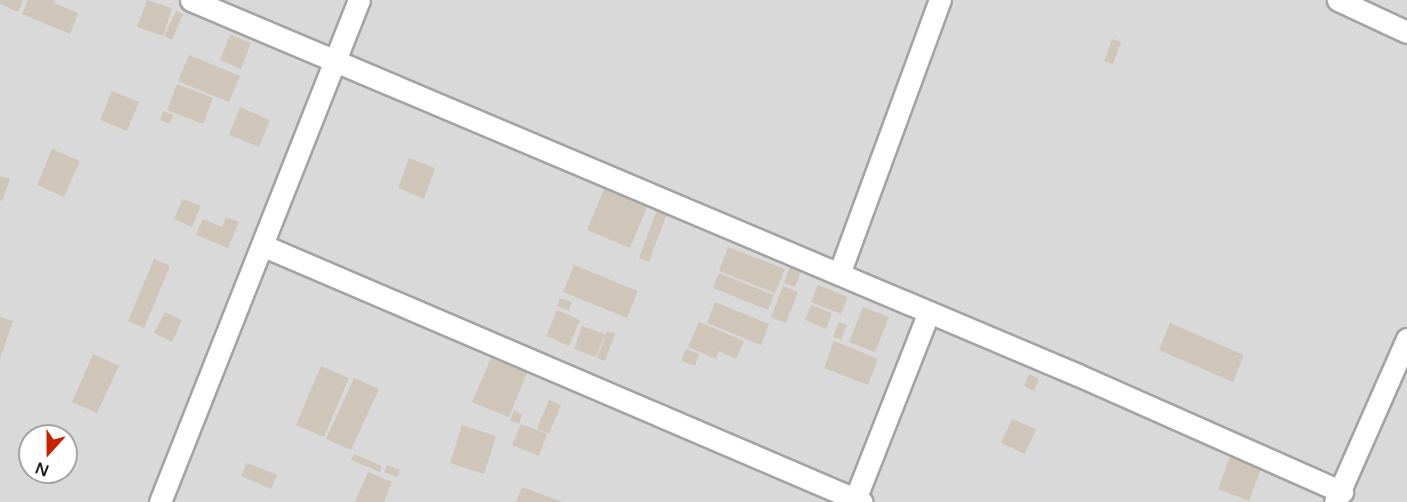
<!DOCTYPE html>
<style>
body{margin:0}
#map{position:relative;width:1407px;height:502px;overflow:hidden;background:#efece0;font-family:"Varela Round",sans-serif}
div>[style]{position:absolute}
[style*='--x']{left:calc(var(--x)*1px);top:calc(var(--y)*1px);width:calc(var(--w)*1px);rotate:calc(var(--a)*1deg)}
.residential>*{inset:0;background:#dad9d9}
.building>*{inset:0;background:#cfc6b9}
.roads{filter:drop-shadow(2px 0 #a3a3a3) drop-shadow(-2px 0 #a3a3a3) drop-shadow(0 2px #a3a3a3) drop-shadow(0 -2px #a3a3a3)}
.minor>*{height:21px;margin:-10.5px;padding:0 10.5px;transform-origin:10.5px;border-radius:10.5px;background:#fff}
span{translate:-50% -50%;white-space:nowrap;text-align:center;line-height:1.15;-webkit-text-stroke:4.5px #fff;paint-order:stroke}
.north{position:absolute;left:18px;top:424px;width:60px;height:60px;box-sizing:border-box;background:#fff;border:2px solid #a4a4a4;border-radius:50%;rotate:201deg;font-size:16px;font-weight:700;line-height:24px;text-align:center;color:#1c1c1c}
.north::after{content:'';display:block;margin:auto;width:21px;height:27px;background:#c82100;clip-path:polygon(50% 0,100% 100%,50% 72%,0 100%)}
</style>
<div id="map">
<div class="residential">
<div style="clip-path:polygon(evenodd,0 0,1407px 0,1407px 502px,0 502px,0 0,30px 436px,66px 436px,66px 472px,30px 472px,30px 436px)"></div>
</div>
<div class="building">
<div style="clip-path:polygon(0 0,21px 0,23px 1px,18px 12px,0 4px)"></div>
<div style="clip-path:polygon(28px 0,55px 0,54px 3px,78px 13px,70px 34px,22px 14px)"></div>
<div style="clip-path:polygon(147px 0,172px 8px,163px 36px,137px 27px)"></div>
<div style="clip-path:polygon(176px 11px,183px 14px,172px 40px,164px 36px)"></div>
<div style="clip-path:polygon(230px 35px,251px 43px,241px 69px,220px 60px)"></div>
<div style="clip-path:polygon(1112px 39px,1121px 42px,1113px 64px,1104px 61px)"></div>
<div style="clip-path:polygon(189px 55px,240px 76px,229px 102px,178px 81px)"></div>
<div style="clip-path:polygon(177px 84px,213px 98px,203px 124px,167px 110px)"></div>
<div style="clip-path:polygon(112px 91px,139px 102px,127px 131px,100px 120px)"></div>
<div style="clip-path:polygon(240px 107px,270px 120px,259px 147px,229px 135px)"></div>
<div style="clip-path:polygon(163px 111px,173px 115px,170px 124px,160px 120px)"></div>
<div style="clip-path:polygon(52px 149px,80px 161px,64px 197px,37px 185px)"></div>
<div style="clip-path:polygon(409px 158px,435px 168px,424px 199px,398px 188px)"></div>
<div style="clip-path:polygon(0 176px,10px 179px,2px 201px,0 200px)"></div>
<div style="clip-path:polygon(606px 184px,649px 202px,630px 248px,587px 230px)"></div>
<div style="clip-path:polygon(183px 199px,201px 206px,192px 227px,174px 219px)"></div>
<div style="clip-path:polygon(658px 207px,668px 211px,649px 262px,639px 258px)"></div>
<div style="clip-path:polygon(226px 217px,239px 222px,228px 248px,196px 235px,203px 219px,222px 227px)"></div>
<div style="clip-path:polygon(728px 247px,785px 269px,775px 293px,719px 271px)"></div>
<div style="clip-path:polygon(154px 259px,170px 266px,144px 328px,128px 321px)"></div>
<div style="clip-path:polygon(791px 264px,802px 269px,795px 287px,784px 283px)"></div>
<div style="clip-path:polygon(574px 265px,638px 291px,627px 318px,563px 292px)"></div>
<div style="clip-path:polygon(719px 273px,774px 295px,768px 310px,713px 288px)"></div>
<div style="clip-path:polygon(818px 285px,848px 297px,841px 314px,811px 302px)"></div>
<div style="clip-path:polygon(783px 286px,798px 292px,786px 323px,771px 317px)"></div>
<div style="clip-path:polygon(560px 298px,572px 302px,569px 311px,557px 306px)"></div>
<div style="clip-path:polygon(715px 302px,769px 324px,761px 345px,707px 323px)"></div>
<div style="clip-path:polygon(811px 305px,832px 313px,826px 329px,805px 320px)"></div>
<div style="clip-path:polygon(863px 307px,889px 317px,875px 352px,849px 342px)"></div>
<div style="clip-path:polygon(557px 310px,580px 320px,569px 346px,546px 336px)"></div>
<div style="clip-path:polygon(165px 312px,182px 320px,172px 342px,154px 333px)"></div>
<div style="clip-path:polygon(0 317px,13px 321px,0 359px)"></div>
<div style="clip-path:polygon(699px 322px,744px 341px,736px 359px,719px 351px,716px 359px,688px 347px)"></div>
<div style="clip-path:polygon(839px 322px,847px 325px,841px 340px,833px 337px)"></div>
<div style="clip-path:polygon(1170px 323px,1244px 355px,1233px 382px,1159px 350px)"></div>
<div style="clip-path:polygon(582px 326px,605px 334px,596px 357px,574px 349px)"></div>
<div style="clip-path:polygon(607px 331px,615px 334px,605px 361px,597px 358px)"></div>
<div style="clip-path:polygon(834px 341px,878px 359px,868px 385px,824px 368px)"></div>
<div style="clip-path:polygon(686px 349px,699px 354px,695px 366px,681px 361px)"></div>
<div style="clip-path:polygon(93px 354px,119px 366px,97px 413px,72px 402px)"></div>
<div style="clip-path:polygon(491px 358px,527px 373px,509px 417px,472px 402px)"></div>
<div style="clip-path:polygon(321px 366px,349px 378px,324px 437px,296px 425px)"></div>
<div style="clip-path:polygon(1029px 374px,1039px 379px,1034px 391px,1024px 386px)"></div>
<div style="clip-path:polygon(354px 378px,379px 389px,351px 450px,326px 439px)"></div>
<div style="clip-path:polygon(549px 400px,561px 405px,549px 434px,537px 429px)"></div>
<div style="clip-path:polygon(514px 410px,522px 414px,519px 424px,510px 421px)"></div>
<div style="clip-path:polygon(1012px 419px,1036px 429px,1025px 454px,1001px 443px)"></div>
<div style="clip-path:polygon(521px 424px,547px 434px,539px 456px,512px 445px)"></div>
<div style="clip-path:polygon(462px 425px,496px 436px,484px 474px,450px 463px)"></div>
<div style="clip-path:polygon(354px 454px,382px 466px,380px 472px,351px 460px)"></div>
<div style="clip-path:polygon(1231px 454px,1262px 466px,1249px 501px,1218px 489px)"></div>
<div style="clip-path:polygon(247px 463px,277px 475px,271px 489px,241px 476px)"></div>
<div style="clip-path:polygon(387px 465px,400px 470px,397px 477px,384px 472px)"></div>
<div style="clip-path:polygon(368px 472px,392px 482px,384px 502px,355px 502px)"></div>
<div style="clip-path:polygon(522px 487px,563px 502px,516px 502px)"></div>
</div>
<div class="roads">
<div class="minor">
<div style="--x:191;--y:0;--w:963;--a:22.92"></div>
<div style="--x:1078;--y:375;--w:289;--a:23.9"></div>
<div style="--x:1338;--y:0;--w:76;--a:24.9"></div>
<div style="--x:264;--y:246;--w:650;--a:23.18"></div>
<div style="--x:839;--y:274;--w:292;--a:-69.8"></div>
<div style="--x:160;--y:502;--w:540;--a:-68.38"></div>
<div style="--x:854;--y:502;--w:204;--a:-68.5"></div>
<div style="--x:1335;--y:502;--w:178;--a:-66.2"></div>
</div>
</div>
<div class="north">N</div>
</div>
